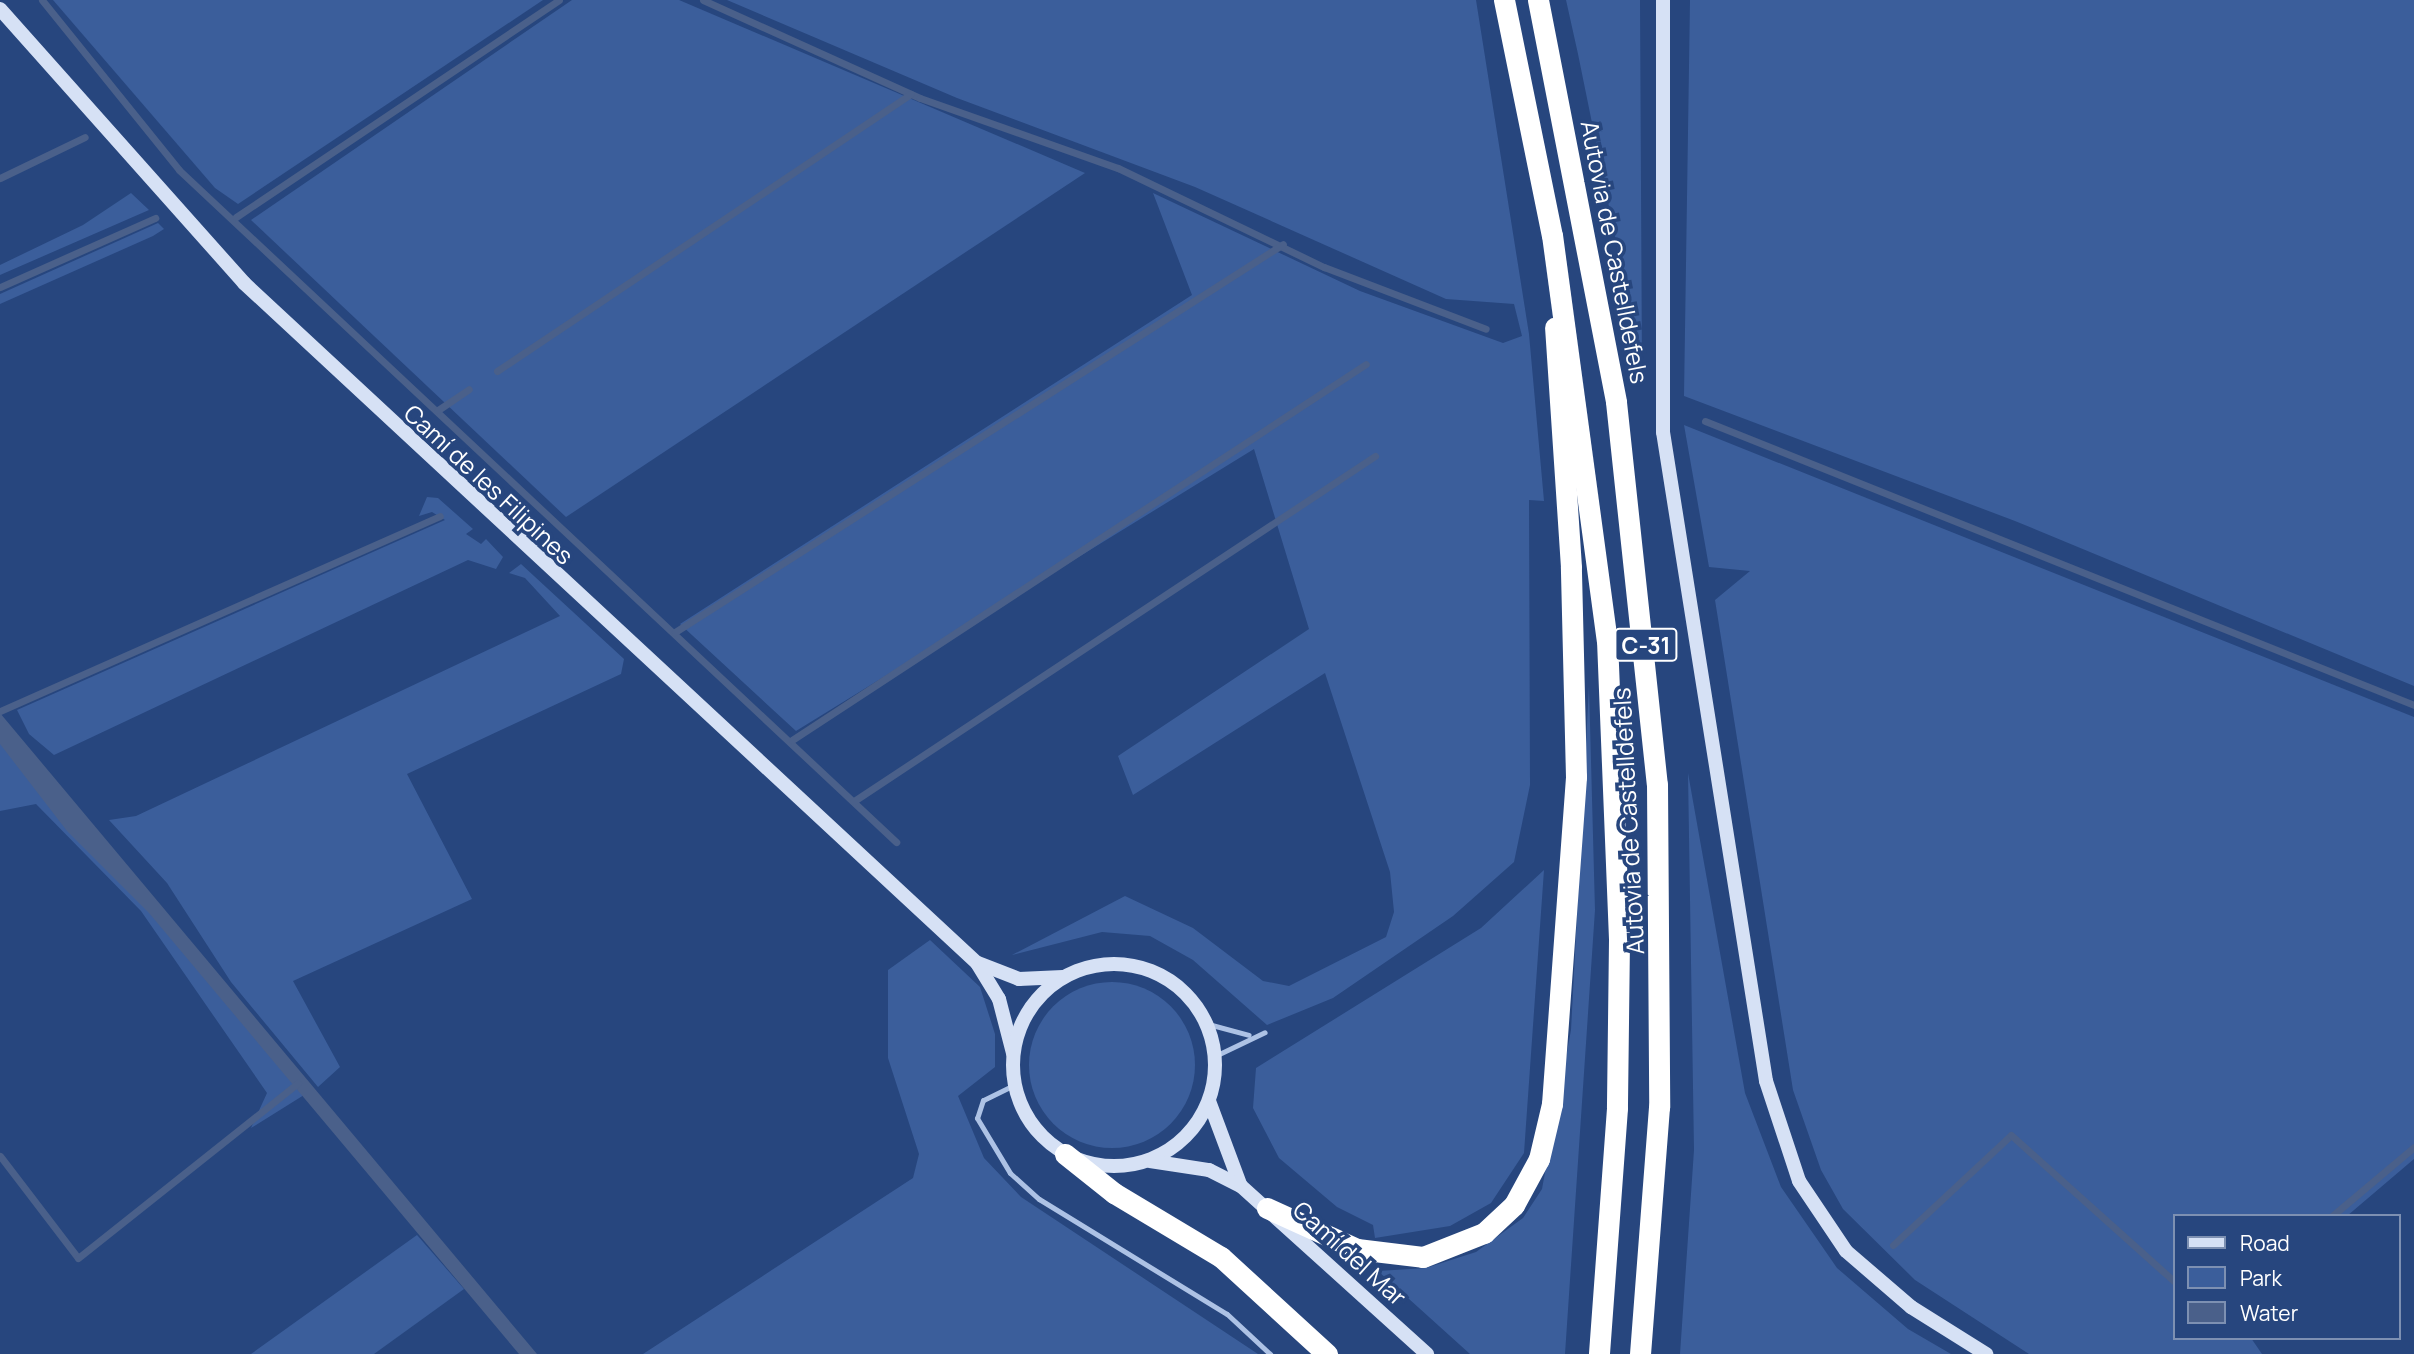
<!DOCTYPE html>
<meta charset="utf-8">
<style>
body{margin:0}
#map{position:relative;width:2414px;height:1354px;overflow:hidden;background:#27467e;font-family:Manrope,sans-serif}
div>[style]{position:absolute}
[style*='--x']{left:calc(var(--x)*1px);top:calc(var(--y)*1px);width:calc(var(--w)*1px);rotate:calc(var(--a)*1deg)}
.green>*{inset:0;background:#3b5e9b}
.round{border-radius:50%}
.water>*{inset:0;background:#4a608a}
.stream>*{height:7px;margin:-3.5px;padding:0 3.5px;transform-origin:3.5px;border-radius:3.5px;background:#4a608a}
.lane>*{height:5px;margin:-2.5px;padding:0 2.5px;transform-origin:2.5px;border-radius:2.5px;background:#adc2e5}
.secondary>*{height:14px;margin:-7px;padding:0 7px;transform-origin:7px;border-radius:7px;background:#d6e1f5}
.secondary>.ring{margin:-7px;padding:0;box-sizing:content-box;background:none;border:14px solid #d6e1f5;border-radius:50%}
.highway>*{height:21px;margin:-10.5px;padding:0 10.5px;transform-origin:10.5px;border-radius:10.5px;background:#fff}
span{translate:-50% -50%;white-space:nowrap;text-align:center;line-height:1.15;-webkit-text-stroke:7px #27467e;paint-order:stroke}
.shield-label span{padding:2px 5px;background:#27467e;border:2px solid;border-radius:5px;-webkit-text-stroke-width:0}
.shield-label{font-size:23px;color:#fff;font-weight:700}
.street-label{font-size:24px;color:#fff}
.legend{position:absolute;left:2173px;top:1214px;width:228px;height:126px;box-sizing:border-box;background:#27467e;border:2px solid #7d90b2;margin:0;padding:9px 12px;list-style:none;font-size:21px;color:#fff}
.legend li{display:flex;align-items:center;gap:14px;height:35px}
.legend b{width:35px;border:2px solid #7d90b2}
</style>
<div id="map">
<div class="green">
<div style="clip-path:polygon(53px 0,543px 0,238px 204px,215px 188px)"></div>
<div style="clip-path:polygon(572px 0,679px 0,1085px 173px,566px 517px,251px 220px)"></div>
<div style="clip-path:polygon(727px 0,1476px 0,1529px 334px,1544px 501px,1529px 500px,1530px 785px,1514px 862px,1453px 916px,1333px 998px,1267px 1025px,1193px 960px,1150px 936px,1102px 932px,1012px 955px,1125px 896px,1193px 928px,1263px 981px,1289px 986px,1386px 937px,1394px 912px,1390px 872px,1325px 673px,1133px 795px,1118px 756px,1309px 629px,1254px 449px,796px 731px,680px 624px,1192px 295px,1153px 193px,1360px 291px,1503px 343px,1522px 336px,1514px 304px,1446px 299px,1195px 187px,957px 98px)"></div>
<div style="clip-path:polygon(1566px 0,1640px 0,1642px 369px,1578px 54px)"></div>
<div style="clip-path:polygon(1690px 0,2414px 0,2414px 686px,2015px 521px,1684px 396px)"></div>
<div style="clip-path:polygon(131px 193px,149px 210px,0 275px,0 265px,83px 225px)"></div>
<div style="clip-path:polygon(158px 223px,164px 229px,153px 236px,0 304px,0 294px)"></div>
<div style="clip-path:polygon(1684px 425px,2414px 717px,2414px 1159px,2347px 1216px,2174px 1216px,2174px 1338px,2251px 1338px,2262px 1354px,2029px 1354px,1915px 1280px,1843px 1209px,1821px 1170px,1793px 1090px,1715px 600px,1750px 571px,1709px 567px)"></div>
<div style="clip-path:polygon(427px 497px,438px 498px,473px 529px,466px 534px,481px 544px,486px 539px,503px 557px,496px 569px,468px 560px,54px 755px,29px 734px,17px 710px,445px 520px,432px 512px,419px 516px)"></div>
<div style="clip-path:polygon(521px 564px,624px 659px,621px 674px,407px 774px,472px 899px,293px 981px,340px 1067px,318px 1087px,231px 982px,167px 883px,109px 820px,136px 816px,560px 616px,525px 578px,509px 573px)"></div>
<div style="clip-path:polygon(1589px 686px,1595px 910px,1565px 1354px,1470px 1354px,1378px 1271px,1426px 1268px,1476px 1252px,1523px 1218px,1542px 1189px,1571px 1030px)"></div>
<div style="clip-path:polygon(0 741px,61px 804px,304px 1095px,251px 1128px,267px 1093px,141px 911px,36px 804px,0 811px)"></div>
<div style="clip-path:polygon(1688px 773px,1745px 1093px,1781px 1187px,1837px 1268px,1908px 1329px,1951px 1354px,1680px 1354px,1694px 1150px)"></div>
<div style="clip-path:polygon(1544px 870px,1524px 1153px,1491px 1203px,1450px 1226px,1375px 1238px,1373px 1225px,1337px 1207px,1279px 1158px,1253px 1108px,1256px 1068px,1481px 928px)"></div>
<div style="clip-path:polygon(930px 940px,980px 987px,995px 1034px,995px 1067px,958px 1096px,984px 1158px,1021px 1197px,1258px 1354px,643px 1354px,913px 1178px,919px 1154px,888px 1058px,888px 970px)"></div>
<div class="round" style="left:1029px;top:982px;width:166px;height:166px"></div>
<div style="clip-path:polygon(417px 1235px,464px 1289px,374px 1354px,251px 1354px)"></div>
</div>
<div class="water">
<div style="clip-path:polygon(0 713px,537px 1354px,519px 1354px,149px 913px,67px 831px,0 744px)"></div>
</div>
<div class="stream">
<div style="--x:42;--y:0;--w:218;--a:51.1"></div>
<div style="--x:179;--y:170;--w:983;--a:43.14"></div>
<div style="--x:703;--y:0;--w:238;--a:24.3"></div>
<div style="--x:920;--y:98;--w:210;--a:19.5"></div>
<div style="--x:1118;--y:168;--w:229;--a:25.7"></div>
<div style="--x:1324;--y:267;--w:173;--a:20.9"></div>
<div style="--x:0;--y:178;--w:94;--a:-25.8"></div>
<div style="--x:236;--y:217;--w:389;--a:-33.9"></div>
<div style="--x:0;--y:287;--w:170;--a:-24"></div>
<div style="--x:497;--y:371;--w:498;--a:-33.8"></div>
<div style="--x:438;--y:410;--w:37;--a:-34"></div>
<div style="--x:1705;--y:421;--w:764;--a:21.83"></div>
<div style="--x:675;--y:632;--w:721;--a:-32.54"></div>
<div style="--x:0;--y:711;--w:481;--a:-23.9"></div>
<div style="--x:792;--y:740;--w:686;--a:-33.23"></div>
<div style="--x:854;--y:801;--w:625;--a:-33.51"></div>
<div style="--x:0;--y:1156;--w:128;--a:52.6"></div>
<div style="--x:78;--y:1258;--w:281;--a:-38.5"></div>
<div style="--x:2332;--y:1216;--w:107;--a:-40.1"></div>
<div style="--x:1893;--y:1245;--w:161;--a:-43"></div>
<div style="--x:2011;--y:1135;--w:219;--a:41.9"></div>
</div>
<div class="lane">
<div style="--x:1208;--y:1024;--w:42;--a:15"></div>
<div style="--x:1215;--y:1056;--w:55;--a:-25.6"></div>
<div style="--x:1014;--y:1085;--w:34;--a:154"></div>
<div style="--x:983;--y:1100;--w:19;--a:108"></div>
<div style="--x:977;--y:1118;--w:64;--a:59"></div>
<div style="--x:1010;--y:1173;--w:39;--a:42"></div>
<div style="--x:1039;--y:1199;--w:220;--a:31.5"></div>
<div style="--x:1227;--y:1314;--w:59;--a:42.9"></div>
</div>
<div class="secondary">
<div style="--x:1663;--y:0;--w:432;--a:90"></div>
<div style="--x:1663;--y:432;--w:657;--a:80.98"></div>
<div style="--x:1766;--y:1081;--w:105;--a:71.7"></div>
<div style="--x:1799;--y:1181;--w:84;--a:56.1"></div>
<div style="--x:1846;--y:1251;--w:86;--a:40.7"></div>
<div style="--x:1911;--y:1307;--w:89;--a:32.1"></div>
<div style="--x:0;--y:9;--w:367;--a:48.3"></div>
<div style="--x:244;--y:283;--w:1000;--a:42.85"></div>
<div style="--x:977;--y:963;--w:42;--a:58.6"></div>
<div style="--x:999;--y:999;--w:56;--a:75.5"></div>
<div style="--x:978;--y:963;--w:44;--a:21.3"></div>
<div style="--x:1019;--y:979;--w:44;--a:-2.6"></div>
<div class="ring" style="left:1013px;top:964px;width:188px;height:188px"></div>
<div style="--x:1209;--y:1101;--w:89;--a:69.5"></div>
<div style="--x:1150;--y:1161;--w:60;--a:8.7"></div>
<div style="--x:1209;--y:1170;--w:36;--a:27"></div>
<div style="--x:1241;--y:1186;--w:251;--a:42.1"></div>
</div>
<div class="highway">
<div style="--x:1504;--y:0;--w:240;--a:78.5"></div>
<div style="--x:1552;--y:235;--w:409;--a:82.3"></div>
<div style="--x:1607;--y:640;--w:300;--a:87.7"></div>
<div style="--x:1619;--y:940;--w:168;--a:90.7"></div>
<div style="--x:1617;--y:1108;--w:247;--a:94.2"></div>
<div style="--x:1538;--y:0;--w:409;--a:79"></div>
<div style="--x:1616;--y:402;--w:384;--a:83.9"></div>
<div style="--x:1657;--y:784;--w:323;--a:89.6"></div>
<div style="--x:1659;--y:1107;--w:248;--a:94.4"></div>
<div style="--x:1065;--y:1154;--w:63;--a:38.5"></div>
<div style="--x:1114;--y:1193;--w:125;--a:30.9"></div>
<div style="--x:1221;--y:1257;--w:144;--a:42.5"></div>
<div style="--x:1267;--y:1208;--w:99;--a:24.5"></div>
<div style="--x:1357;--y:1249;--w:66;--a:6.9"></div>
<div style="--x:1423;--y:1257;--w:66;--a:-21.5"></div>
<div style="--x:1484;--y:1233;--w:41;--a:-43"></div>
<div style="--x:1514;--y:1205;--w:52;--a:-61.5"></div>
<div style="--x:1539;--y:1159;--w:57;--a:-76.7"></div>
<div style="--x:1552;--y:1104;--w:328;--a:-85.8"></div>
<div style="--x:1576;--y:777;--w:210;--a:-91.4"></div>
<div style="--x:1571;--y:567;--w:240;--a:-93.8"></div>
</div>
<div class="shield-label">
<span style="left:1646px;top:645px">C-31</span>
</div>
<div class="street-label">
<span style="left:1615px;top:252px;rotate:79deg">Autovia de Castelldefels</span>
<span style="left:489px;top:484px;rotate:43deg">Camí de les Filipines</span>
<span style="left:1628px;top:821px;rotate:-93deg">Autovia de Castelldefels</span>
<span style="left:1350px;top:1253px;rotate:42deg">Camí del Mar</span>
</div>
<ul class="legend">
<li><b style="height:9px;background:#d6e1f5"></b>Road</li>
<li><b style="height:19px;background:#3b5e9b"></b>Park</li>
<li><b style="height:19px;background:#4a608a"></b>Water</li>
</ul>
</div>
